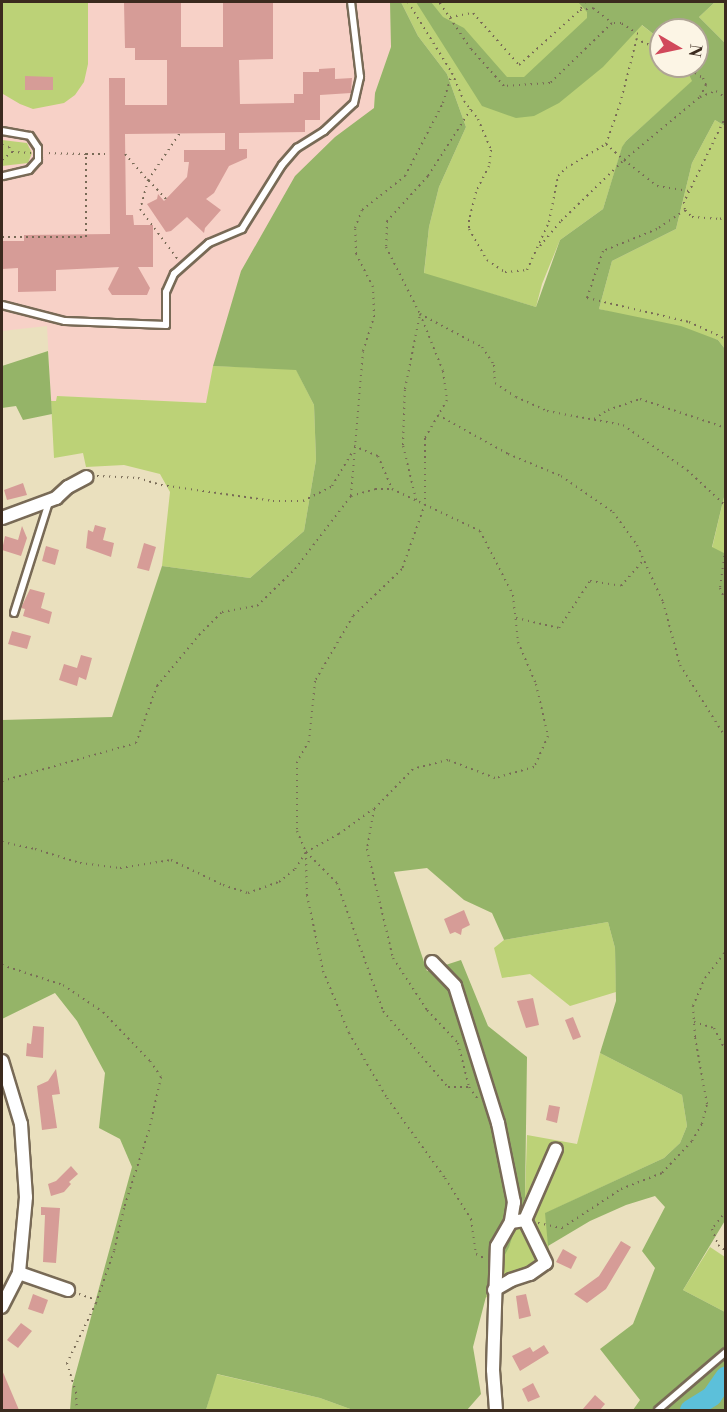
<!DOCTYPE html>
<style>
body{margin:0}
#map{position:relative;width:727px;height:1412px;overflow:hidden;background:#eae0be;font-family:"Libre Bodoni",serif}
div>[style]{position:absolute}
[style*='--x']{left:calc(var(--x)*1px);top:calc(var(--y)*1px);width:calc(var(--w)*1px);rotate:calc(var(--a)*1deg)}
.built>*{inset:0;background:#f7d1c7}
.green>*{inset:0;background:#bcd277}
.forest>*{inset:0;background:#95b468}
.river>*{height:20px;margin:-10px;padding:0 10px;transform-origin:10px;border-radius:10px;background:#5cc0da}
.building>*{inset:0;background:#d69c97}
.path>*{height:2px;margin-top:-1px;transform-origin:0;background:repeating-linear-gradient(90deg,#786a56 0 1.5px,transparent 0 6px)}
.roads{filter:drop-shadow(2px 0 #786a56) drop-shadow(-2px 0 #786a56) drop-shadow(0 2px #786a56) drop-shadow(0 -2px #786a56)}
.service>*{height:6px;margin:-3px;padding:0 3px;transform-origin:3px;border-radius:3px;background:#fff}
.minor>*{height:12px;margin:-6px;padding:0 6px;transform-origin:6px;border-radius:6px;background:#fff}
span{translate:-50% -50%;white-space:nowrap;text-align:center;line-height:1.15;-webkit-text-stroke:4.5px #fcf5e5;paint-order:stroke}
.frame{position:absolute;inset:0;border:3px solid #3b2a1e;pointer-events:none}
.north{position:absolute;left:649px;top:18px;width:60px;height:60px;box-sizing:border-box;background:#fcf5e5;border:2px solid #afa495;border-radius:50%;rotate:99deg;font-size:16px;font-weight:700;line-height:24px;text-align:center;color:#3b2a1e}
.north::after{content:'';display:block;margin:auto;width:21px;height:27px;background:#d1495b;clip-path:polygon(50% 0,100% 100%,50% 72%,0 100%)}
</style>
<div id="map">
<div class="built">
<div style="clip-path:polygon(2px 2px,390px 2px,391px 47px,375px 93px,374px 108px,213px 366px,207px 403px,57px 396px,56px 401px,51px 401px,47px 326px,2px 331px)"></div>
</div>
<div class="green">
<div style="clip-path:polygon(2px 2px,88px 2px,88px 64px,84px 82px,75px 95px,64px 103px,33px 109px,20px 104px,3px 94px,2px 109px)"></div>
<div style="clip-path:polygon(401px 2px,612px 2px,661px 40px,661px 66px,685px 66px,693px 81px,626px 141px,622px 148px,603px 209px,560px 240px,542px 284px,536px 307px,424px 274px,429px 227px,439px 187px,466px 127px,447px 74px,418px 36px)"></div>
<div style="clip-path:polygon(715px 2px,725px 2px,725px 43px,699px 17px)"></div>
<div style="clip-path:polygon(715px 120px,725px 126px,725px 349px,718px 340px,599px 309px,612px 261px,676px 229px,692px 163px)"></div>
<div style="clip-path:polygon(2px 140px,27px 143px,32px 153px,28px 163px,2px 166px)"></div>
<div style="clip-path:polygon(213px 366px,296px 369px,314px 405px,316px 460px,304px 531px,250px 578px,162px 566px,170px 492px,160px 474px,124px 465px,86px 467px,83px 453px,54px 458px,51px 401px,56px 401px,57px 396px,206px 403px)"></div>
<div style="clip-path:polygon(725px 493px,725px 554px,712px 548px)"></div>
<div style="clip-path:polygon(608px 922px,615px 948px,616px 992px,570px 1006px,530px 974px,502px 978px,494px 948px,504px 940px)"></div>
<div style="clip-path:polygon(600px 1053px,682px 1095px,687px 1126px,680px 1143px,664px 1158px,546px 1213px,550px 1266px,485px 1298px,525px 1198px,527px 1135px,577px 1144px)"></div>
<div style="clip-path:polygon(710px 1247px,725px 1257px,725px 1312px,683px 1290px)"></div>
<div style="clip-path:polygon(216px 1374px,320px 1398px,353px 1410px,206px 1410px)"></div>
</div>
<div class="forest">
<div style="clip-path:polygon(390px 2px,401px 2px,418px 36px,447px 74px,466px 127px,439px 187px,429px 227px,424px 273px,536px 307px,560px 240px,603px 209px,622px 147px,626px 141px,692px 81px,685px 66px,697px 66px,697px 30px,661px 30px,661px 40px,642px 25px,603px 67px,559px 103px,534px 116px,516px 118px,482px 106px,416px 2px,431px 2px,443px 17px,464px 28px,507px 77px,524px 77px,587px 18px,587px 12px,578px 2px,715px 2px,699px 17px,725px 43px,725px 126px,715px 120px,692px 163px,676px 229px,612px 261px,599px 309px,681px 326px,718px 340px,725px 349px,725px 493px,712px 547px,726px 554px,726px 1219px,683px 1290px,725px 1312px,725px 1410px,633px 1410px,640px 1400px,600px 1349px,633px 1324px,655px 1268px,642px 1251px,665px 1207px,655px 1196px,626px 1205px,590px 1221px,548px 1246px,545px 1213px,664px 1158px,680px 1143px,687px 1126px,682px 1095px,600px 1053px,616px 1001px,615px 948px,608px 922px,504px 940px,492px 913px,464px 900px,427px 868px,394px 872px,427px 971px,461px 960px,488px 1026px,527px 1057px,525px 1198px,509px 1247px,489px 1285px,473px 1347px,481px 1394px,467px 1410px,353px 1410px,320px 1398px,217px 1374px,206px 1410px,70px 1410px,72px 1387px,132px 1167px,120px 1139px,99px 1128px,105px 1073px,77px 1021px,55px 993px,2px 1019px,2px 720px,112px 717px,162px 566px,250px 578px,304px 531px,316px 460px,314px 405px,296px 370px,213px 366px,241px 271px,295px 176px,335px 137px,374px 108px,375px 93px,391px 47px)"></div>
<div style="clip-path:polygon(48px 351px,52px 414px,23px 420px,16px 406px,2px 408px,2px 366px)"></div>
</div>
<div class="river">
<div style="--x:690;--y:1410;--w:26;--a:-32"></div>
<div style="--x:712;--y:1396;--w:24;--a:-55"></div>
</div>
<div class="building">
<div style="clip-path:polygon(135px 2px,181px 2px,181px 47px,223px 47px,223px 2px,273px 2px,273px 59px,239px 60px,240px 104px,294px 103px,294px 94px,303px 94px,303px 72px,319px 72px,319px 69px,335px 68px,335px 79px,352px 78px,351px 93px,320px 95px,320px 120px,305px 120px,305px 132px,239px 133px,239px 149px,247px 149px,247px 158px,229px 166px,214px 193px,206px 199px,221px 210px,205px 228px,204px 233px,187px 217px,171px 231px,166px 232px,147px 204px,157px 199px,158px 194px,164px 201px,187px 177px,189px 162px,184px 162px,184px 150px,225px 150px,225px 133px,125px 134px,126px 215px,133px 215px,134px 225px,153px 225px,153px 267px,138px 267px,150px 288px,147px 295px,112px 295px,108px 289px,119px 267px,56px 270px,56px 291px,18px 292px,18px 268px,2px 269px,2px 241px,24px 241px,24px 235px,110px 234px,109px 78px,125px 78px,125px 105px,167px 105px,167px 60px,135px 60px,135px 48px,125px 48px,124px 3px)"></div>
<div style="clip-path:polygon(25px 76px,53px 77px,53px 90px,25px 90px)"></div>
<div style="clip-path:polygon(23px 483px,27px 495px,7px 500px,4px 490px)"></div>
<div style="clip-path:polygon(95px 525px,106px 528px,103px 540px,114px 543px,111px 557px,86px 548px,88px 530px,93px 532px)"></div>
<div style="clip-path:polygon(22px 526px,27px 538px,21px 556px,2px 550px,5px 536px,18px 540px)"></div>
<div style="clip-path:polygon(144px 543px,156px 547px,149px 571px,137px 568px)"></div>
<div style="clip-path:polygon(46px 546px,59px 550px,55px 565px,42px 561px)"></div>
<div style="clip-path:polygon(30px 589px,45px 593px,41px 608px,52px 612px,49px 624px,23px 616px,25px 609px,21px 608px)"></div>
<div style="clip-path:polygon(12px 631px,31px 636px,27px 649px,8px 644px)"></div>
<div style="clip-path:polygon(81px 655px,92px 658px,86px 680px,79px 677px,77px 686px,59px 680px,64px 664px,77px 668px)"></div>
<div style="clip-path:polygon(464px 910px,470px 925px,462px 929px,461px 935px,455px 932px,450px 934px,444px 919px)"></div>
<div style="clip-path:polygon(533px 998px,539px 1025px,526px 1028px,517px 1001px)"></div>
<div style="clip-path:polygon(573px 1017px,581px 1037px,573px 1040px,565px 1020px)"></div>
<div style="clip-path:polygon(33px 1026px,44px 1027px,43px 1058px,26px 1056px,27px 1043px,31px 1044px)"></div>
<div style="clip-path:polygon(56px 1069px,60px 1094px,52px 1095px,57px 1128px,42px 1130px,37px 1086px,48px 1081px)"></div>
<div style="clip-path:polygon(549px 1105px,560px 1107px,557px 1123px,546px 1120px)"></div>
<div style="clip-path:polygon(71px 1166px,78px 1174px,69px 1182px,71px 1184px,64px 1192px,51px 1196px,48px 1184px,56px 1181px)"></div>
<div style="clip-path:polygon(41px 1207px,60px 1208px,56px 1263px,43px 1262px,45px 1215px,41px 1215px)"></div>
<div style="clip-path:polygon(621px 1241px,631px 1247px,606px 1289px,587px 1303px,574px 1294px,599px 1276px)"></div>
<div style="clip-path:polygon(563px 1249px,577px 1257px,571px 1269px,556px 1262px)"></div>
<div style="clip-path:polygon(33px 1294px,48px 1300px,43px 1314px,28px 1309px)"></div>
<div style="clip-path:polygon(526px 1294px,531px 1316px,519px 1319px,516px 1296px)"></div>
<div style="clip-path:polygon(21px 1323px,32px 1331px,18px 1348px,7px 1340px)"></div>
<div style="clip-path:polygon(544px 1345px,549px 1353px,520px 1371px,512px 1356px,530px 1347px,533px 1352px)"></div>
<div style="clip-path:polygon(2px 1370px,19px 1410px,2px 1410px)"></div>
<div style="clip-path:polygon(533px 1383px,540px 1397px,528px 1402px,522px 1389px)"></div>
<div style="clip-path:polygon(595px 1395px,605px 1404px,600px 1410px,582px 1410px)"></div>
</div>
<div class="path">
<div style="--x:408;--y:2;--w:84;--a:58.2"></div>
<div style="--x:452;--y:73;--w:30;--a:67"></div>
<div style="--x:464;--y:101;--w:23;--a:52"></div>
<div style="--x:478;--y:119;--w:34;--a:67"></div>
<div style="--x:491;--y:150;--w:16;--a:97"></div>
<div style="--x:489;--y:166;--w:29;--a:117"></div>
<div style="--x:476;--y:192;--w:29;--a:104"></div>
<div style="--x:469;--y:220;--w:9;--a:90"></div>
<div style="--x:469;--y:229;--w:36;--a:60"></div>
<div style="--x:487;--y:260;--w:22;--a:34"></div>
<div style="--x:505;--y:272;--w:22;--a:-5"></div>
<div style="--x:527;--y:270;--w:53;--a:-65.4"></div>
<div style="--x:549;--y:222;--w:47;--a:-78.9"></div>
<div style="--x:558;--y:176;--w:11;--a:-45"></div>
<div style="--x:566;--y:168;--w:47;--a:-31"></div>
<div style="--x:606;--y:144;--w:42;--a:-70.7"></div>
<div style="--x:620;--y:104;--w:72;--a:-75.6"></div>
<div style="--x:638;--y:34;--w:20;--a:-147"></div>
<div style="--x:621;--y:23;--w:9;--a:180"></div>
<div style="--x:612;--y:23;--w:86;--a:135.9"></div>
<div style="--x:550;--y:83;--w:46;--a:176.3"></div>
<div style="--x:504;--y:86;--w:50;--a:-131.7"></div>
<div style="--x:471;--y:49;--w:57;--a:-124.2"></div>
<div style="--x:585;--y:2;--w:9;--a:122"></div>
<div style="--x:580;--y:10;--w:13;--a:-9"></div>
<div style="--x:593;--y:8;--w:24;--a:38"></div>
<div style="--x:450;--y:17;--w:23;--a:-10"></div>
<div style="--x:473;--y:13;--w:69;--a:48.5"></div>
<div style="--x:519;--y:65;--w:82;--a:-42"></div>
<div style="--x:636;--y:39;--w:27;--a:24"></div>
<div style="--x:685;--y:66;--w:22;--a:34"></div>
<div style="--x:703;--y:78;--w:8;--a:67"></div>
<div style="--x:706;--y:85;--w:13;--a:117"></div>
<div style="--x:471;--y:109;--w:80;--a:122.7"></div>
<div style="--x:428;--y:176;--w:61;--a:132.3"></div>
<div style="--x:387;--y:221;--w:26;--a:92"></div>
<div style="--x:386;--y:247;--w:75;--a:63.1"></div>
<div style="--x:420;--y:314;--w:70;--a:28"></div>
<div style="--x:482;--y:347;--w:22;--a:56"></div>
<div style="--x:494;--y:365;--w:18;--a:87"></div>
<div style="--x:495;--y:383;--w:25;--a:34"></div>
<div style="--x:516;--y:397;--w:34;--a:24"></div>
<div style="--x:547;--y:411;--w:77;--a:10.4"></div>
<div style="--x:623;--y:425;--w:78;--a:35.1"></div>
<div style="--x:687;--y:470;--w:53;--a:42.7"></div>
<div style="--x:726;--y:116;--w:96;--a:116"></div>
<div style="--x:684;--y:202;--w:8;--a:83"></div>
<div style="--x:685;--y:210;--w:10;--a:45"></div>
<div style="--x:692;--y:217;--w:28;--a:4"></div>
<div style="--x:720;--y:219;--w:7;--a:-27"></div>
<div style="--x:606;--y:144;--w:24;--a:42"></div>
<div style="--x:624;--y:160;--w:99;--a:-39.7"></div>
<div style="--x:700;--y:97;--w:17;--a:-21"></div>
<div style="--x:716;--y:91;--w:12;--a:35"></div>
<div style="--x:2;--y:145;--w:7;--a:16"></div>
<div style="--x:9;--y:147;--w:6;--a:59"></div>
<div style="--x:12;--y:152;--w:19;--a:3"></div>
<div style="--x:86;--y:154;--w:24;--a:0"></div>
<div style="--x:125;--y:154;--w:35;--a:49"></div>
<div style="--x:148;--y:180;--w:30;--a:105"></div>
<div style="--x:140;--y:209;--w:65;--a:53.1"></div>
<div style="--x:2;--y:160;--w:13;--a:-39"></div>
<div style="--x:166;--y:199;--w:26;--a:-133"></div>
<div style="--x:148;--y:180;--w:57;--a:-55.8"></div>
<div style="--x:685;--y:210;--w:34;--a:146"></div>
<div style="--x:657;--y:229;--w:58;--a:157.8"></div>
<div style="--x:603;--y:251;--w:50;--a:108.8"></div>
<div style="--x:587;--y:298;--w:105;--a:13.2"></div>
<div style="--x:689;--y:322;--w:41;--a:24.7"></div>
<div style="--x:2;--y:237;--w:84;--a:0"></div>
<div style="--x:86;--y:237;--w:83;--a:-90"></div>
<div style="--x:86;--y:154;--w:40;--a:-178.6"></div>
<div style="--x:540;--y:246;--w:33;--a:-50"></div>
<div style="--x:561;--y:221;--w:88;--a:-44.1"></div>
<div style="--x:624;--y:160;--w:42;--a:38.2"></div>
<div style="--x:657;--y:186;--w:32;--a:9"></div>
<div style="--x:420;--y:314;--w:61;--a:68"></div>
<div style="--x:443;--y:371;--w:29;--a:82"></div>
<div style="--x:447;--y:400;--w:44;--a:120.1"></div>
<div style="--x:425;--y:438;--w:66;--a:90"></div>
<div style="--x:425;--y:504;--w:69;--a:109.5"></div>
<div style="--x:402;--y:569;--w:68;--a:136.2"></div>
<div style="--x:353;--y:616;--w:75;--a:120.3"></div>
<div style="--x:315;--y:681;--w:60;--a:95.7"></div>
<div style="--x:309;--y:741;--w:24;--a:120"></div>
<div style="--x:297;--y:762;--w:69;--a:90"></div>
<div style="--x:297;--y:831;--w:23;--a:67"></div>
<div style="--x:306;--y:852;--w:43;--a:88.7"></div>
<div style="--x:307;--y:895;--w:78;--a:78.1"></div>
<div style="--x:323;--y:971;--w:67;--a:67.2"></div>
<div style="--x:349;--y:1033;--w:75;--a:59.7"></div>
<div style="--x:387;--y:1098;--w:99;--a:54.1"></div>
<div style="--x:445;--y:1178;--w:49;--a:57.6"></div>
<div style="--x:471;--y:1219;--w:35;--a:82"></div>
<div style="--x:476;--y:1254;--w:11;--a:27"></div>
<div style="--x:438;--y:415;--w:80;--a:29.1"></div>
<div style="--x:508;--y:454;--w:57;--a:22.5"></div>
<div style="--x:561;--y:476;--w:63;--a:34.7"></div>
<div style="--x:613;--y:512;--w:41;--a:54"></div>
<div style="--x:637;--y:545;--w:63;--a:65.5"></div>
<div style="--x:663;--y:602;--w:65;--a:74.9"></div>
<div style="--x:680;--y:665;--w:86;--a:57.8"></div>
<div style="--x:594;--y:419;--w:17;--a:-33"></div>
<div style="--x:608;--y:410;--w:34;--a:-19"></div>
<div style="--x:640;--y:399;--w:91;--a:18.6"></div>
<div style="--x:354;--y:446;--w:26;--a:23"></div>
<div style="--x:378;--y:456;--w:36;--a:67"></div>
<div style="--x:392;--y:489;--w:98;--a:25.5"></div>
<div style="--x:480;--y:531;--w:72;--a:62.7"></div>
<div style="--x:513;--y:595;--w:47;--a:83.9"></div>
<div style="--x:518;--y:642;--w:46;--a:66.8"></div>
<div style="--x:536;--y:684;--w:53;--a:77"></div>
<div style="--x:548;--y:736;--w:34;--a:114"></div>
<div style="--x:534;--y:767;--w:41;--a:164.2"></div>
<div style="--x:495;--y:778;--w:50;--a:-159"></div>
<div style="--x:448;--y:760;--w:36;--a:166"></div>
<div style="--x:413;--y:769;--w:56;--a:134.3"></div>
<div style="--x:374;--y:809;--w:41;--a:99.9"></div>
<div style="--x:367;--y:849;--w:112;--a:76.6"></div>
<div style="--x:393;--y:958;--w:62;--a:56.8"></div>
<div style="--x:427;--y:1010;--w:45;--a:46.8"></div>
<div style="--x:458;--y:1043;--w:45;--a:76"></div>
<div style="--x:97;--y:476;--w:41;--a:2.8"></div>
<div style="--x:138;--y:478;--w:24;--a:17"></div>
<div style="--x:161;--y:485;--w:113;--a:8.1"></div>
<div style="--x:273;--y:501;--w:30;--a:0"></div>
<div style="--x:303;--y:501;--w:33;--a:-27"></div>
<div style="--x:332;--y:486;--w:39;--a:-59"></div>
<div style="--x:351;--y:496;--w:25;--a:-16"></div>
<div style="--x:375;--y:489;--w:17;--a:0"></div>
<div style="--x:416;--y:500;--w:57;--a:-103.3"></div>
<div style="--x:403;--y:445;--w:56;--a:-88"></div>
<div style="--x:405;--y:389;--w:76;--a:-78.7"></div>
<div style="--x:726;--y:544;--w:44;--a:97.8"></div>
<div style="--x:720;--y:588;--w:16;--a:68"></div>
<div style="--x:516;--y:618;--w:44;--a:13.1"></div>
<div style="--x:559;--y:628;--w:56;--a:-56.6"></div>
<div style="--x:590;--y:581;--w:31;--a:9"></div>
<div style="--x:621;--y:586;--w:35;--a:-49"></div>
<div style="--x:2;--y:781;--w:139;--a:-15.8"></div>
<div style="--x:136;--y:743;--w:61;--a:-69.8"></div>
<div style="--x:157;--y:686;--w:66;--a:-50.5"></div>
<div style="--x:199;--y:635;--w:33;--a:-45"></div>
<div style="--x:222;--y:612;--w:36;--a:-10"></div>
<div style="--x:257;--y:606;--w:53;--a:-44.2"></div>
<div style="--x:295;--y:569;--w:92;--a:-52.5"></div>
<div style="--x:351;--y:496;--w:145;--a:-85.3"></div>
<div style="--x:363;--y:351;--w:36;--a:-72"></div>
<div style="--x:374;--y:317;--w:30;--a:-92"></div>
<div style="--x:373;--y:287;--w:37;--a:-117"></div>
<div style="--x:356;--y:254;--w:26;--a:-92"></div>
<div style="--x:355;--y:228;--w:19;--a:-69"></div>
<div style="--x:362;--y:210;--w:55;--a:-38.3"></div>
<div style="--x:405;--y:176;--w:82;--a:-62.5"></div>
<div style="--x:443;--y:103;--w:31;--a:-73"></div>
<div style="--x:2;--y:842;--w:34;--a:12"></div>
<div style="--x:35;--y:849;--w:47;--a:17.3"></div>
<div style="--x:80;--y:863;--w:40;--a:7.1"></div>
<div style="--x:120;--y:868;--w:52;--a:-8.9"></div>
<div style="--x:171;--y:860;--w:58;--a:25.7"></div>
<div style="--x:223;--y:885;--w:26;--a:18"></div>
<div style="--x:248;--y:893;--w:33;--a:-20"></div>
<div style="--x:279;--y:882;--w:21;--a:-39"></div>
<div style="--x:295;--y:869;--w:20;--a:-57"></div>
<div style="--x:306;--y:852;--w:38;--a:-29"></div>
<div style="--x:339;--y:834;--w:42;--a:-36.3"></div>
<div style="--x:306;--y:852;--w:44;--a:45"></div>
<div style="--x:337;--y:883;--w:136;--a:70.2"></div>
<div style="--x:383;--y:1011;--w:100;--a:49.5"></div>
<div style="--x:448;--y:1087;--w:21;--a:0"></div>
<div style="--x:469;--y:1087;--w:17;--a:54"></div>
<div style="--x:2;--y:965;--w:64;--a:18.2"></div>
<div style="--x:63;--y:985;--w:48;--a:34"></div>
<div style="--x:103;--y:1012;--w:68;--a:46.2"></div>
<div style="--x:150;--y:1061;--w:19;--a:55"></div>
<div style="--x:161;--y:1077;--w:54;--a:102.8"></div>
<div style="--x:149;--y:1130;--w:82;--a:107.8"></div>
<div style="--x:124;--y:1208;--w:44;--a:103.1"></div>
<div style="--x:114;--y:1251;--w:55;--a:109.1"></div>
<div style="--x:96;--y:1303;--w:67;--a:115.8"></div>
<div style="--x:67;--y:1363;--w:30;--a:73"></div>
<div style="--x:76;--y:1392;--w:18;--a:87"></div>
<div style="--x:694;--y:1022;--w:21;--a:17"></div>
<div style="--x:714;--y:1028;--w:27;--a:63"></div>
<div style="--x:726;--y:1211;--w:23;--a:128"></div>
<div style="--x:712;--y:1229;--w:17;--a:69"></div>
<div style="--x:718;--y:1245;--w:10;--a:37"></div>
<div style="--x:538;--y:1223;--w:25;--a:12"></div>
<div style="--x:562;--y:1228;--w:71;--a:-33.5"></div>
<div style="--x:621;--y:1189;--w:44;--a:-21.3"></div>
<div style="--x:662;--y:1173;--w:44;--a:-46.8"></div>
<div style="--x:692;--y:1141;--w:20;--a:-60"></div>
<div style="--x:702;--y:1124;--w:21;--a:-76"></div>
<div style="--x:707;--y:1104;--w:68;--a:-100.2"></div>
<div style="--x:695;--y:1037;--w:31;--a:-94"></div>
<div style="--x:693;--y:1006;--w:30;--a:-67"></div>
<div style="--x:705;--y:978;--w:34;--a:-52"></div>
<div style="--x:79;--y:1294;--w:18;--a:19"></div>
</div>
<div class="roads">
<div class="service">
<div style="--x:2;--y:131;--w:28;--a:10"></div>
<div style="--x:30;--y:136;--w:14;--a:56"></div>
<div style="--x:38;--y:148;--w:12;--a:90"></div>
<div style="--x:38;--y:160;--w:13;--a:132"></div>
<div style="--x:29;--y:170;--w:28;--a:167"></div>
<div style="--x:2;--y:305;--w:65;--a:14.3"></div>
<div style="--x:65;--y:321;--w:101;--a:2.3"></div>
<div style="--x:166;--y:325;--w:33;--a:-90"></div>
<div style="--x:166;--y:292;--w:20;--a:-66"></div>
<div style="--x:174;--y:274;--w:47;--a:-41.5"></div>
<div style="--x:209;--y:243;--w:36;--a:-23"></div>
<div style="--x:242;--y:229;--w:75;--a:-58"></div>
<div style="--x:282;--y:165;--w:23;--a:-49"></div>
<div style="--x:297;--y:148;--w:32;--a:-32"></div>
<div style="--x:324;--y:131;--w:41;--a:-43"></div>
<div style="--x:354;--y:103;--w:27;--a:-77"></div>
<div style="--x:360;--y:77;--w:76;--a:-96.8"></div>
<div style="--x:14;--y:613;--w:116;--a:-72.5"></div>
<div style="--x:658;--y:1410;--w:89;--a:-40.5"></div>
</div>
<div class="minor">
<div style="--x:2;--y:518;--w:58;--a:-20.3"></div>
<div style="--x:56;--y:498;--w:16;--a:-43"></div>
<div style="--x:68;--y:487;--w:21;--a:-28"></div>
<div style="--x:432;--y:962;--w:33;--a:46"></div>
<div style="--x:455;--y:986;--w:144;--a:72.6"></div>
<div style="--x:498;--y:1123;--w:81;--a:78.6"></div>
<div style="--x:514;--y:1202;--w:20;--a:99"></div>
<div style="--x:2;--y:1061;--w:66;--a:73.2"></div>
<div style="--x:21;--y:1124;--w:73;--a:86.1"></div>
<div style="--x:26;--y:1197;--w:76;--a:95.3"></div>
<div style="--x:19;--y:1273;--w:38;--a:117"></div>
<div style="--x:525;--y:1220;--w:77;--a:-66.4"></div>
<div style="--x:19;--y:1273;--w:52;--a:19.1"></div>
<div style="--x:494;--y:1290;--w:20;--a:-30"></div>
<div style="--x:511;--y:1280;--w:20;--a:-18"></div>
<div style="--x:530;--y:1274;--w:19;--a:-35"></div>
<div style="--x:546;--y:1263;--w:48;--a:-116"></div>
<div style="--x:496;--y:1410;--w:40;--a:-94.3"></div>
<div style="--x:493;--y:1370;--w:124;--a:-88.2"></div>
<div style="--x:497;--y:1246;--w:28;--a:-60"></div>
<div style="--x:511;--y:1222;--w:14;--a:-8"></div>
</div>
</div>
<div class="frame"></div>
<div class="north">N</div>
</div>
